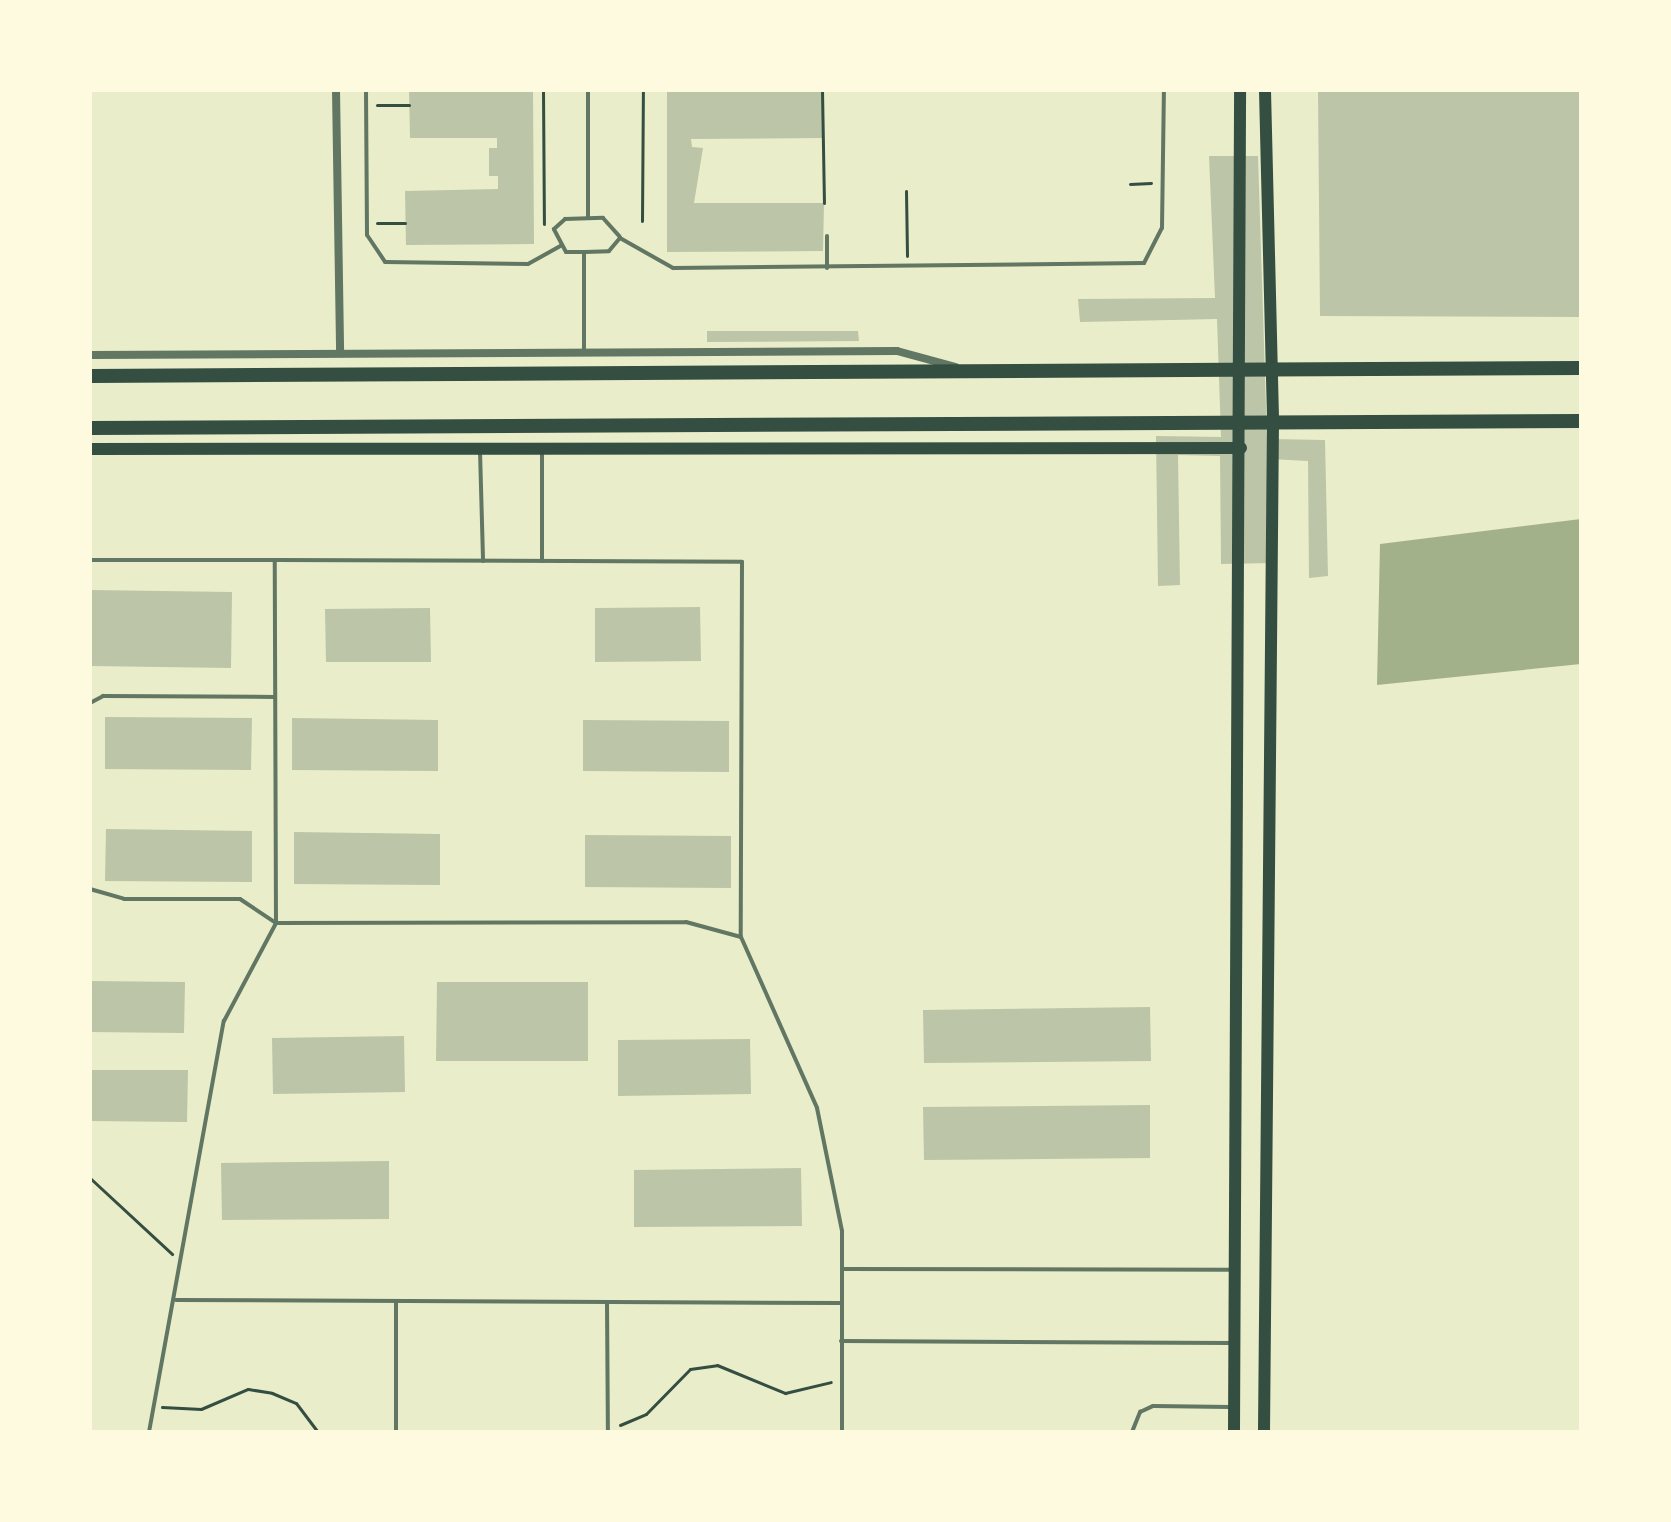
<!DOCTYPE html>
<style>
body{margin:0}
#map{position:relative;width:1671px;height:1522px;overflow:hidden;background:#e9edc9;font-family:"Space Grotesk",sans-serif}
div>[style]{position:absolute}
[style*='--x']{left:calc(var(--x)*1px);top:calc(var(--y)*1px);width:calc(var(--w)*1px);rotate:calc(var(--a)*1deg)}
.water>*{inset:0;background:#a3b18a}
.building>*{inset:0;background:#bcc5a7}
.path>*{height:3px;margin:-1.5px;padding:0 1.5px;transform-origin:1.5px;border-radius:1.5px;background:#344e41}
.service>*{height:4px;margin:-2px;padding:0 2px;transform-origin:2px;border-radius:2px;background:#617663}
.minor>*{height:8px;margin:-4px;padding:0 4px;transform-origin:4px;border-radius:4px;background:#617663}
.secondary>*{height:12px;margin:-6px;padding:0 6px;transform-origin:6px;border-radius:6px;background:#344e41}
.primary>*{height:14px;margin:-7px;padding:0 7px;transform-origin:7px;border-radius:7px;background:#344e41}
span{translate:-50% -50%;white-space:nowrap;text-align:center;line-height:1.15;-webkit-text-stroke:6px #fefae0;paint-order:stroke}
.frame{position:absolute;inset:0;border:92px solid #fefae0;pointer-events:none}
</style>
<div id="map">
<div class="water">
<div style="clip-path:polygon(1581px 519px,1581px 664px,1377px 685px,1380px 544px)"></div>
</div>
<div class="building">
<div style="clip-path:polygon(409px 90px,533px 90px,534px 244px,406px 245px,405px 191px,498px 189px,498px 176px,489px 176px,489px 148px,497px 148px,497px 138px,410px 138px)"></div>
<div style="clip-path:polygon(667px 90px,822px 90px,823px 138px,691px 139px,692px 147px,703px 148px,694px 203px,824px 203px,823px 251px,667px 252px)"></div>
<div style="clip-path:polygon(1318px 90px,1581px 90px,1581px 317px,1320px 316px)"></div>
<div style="clip-path:polygon(1209px 156px,1258px 156px,1267px 439px,1325px 440px,1328px 576px,1309px 578px,1308px 461px,1268px 459px,1273px 563px,1221px 564px,1220px 456px,1178px 455px,1180px 585px,1158px 586px,1156px 436px,1221px 437px,1217px 319px,1080px 322px,1078px 299px,1215px 298px)"></div>
<div style="clip-path:polygon(707px 331px,858px 331px,859px 341px,707px 342px)"></div>
<div style="clip-path:polygon(90px 590px,232px 592px,231px 668px,90px 666px)"></div>
<div style="clip-path:polygon(700px 607px,701px 661px,595px 662px,595px 608px)"></div>
<div style="clip-path:polygon(430px 608px,431px 662px,326px 662px,325px 609px)"></div>
<div style="clip-path:polygon(105px 717px,252px 718px,251px 770px,105px 769px)"></div>
<div style="clip-path:polygon(292px 718px,438px 720px,438px 771px,292px 770px)"></div>
<div style="clip-path:polygon(583px 720px,729px 721px,729px 772px,583px 771px)"></div>
<div style="clip-path:polygon(106px 829px,252px 831px,252px 882px,105px 881px)"></div>
<div style="clip-path:polygon(294px 832px,440px 834px,440px 885px,294px 884px)"></div>
<div style="clip-path:polygon(585px 835px,731px 836px,731px 888px,585px 887px)"></div>
<div style="clip-path:polygon(90px 981px,185px 982px,184px 1033px,90px 1032px)"></div>
<div style="clip-path:polygon(437px 982px,588px 982px,588px 1061px,436px 1061px)"></div>
<div style="clip-path:polygon(1150px 1007px,1151px 1061px,924px 1063px,923px 1010px)"></div>
<div style="clip-path:polygon(404px 1036px,405px 1092px,273px 1094px,272px 1038px)"></div>
<div style="clip-path:polygon(750px 1039px,751px 1094px,618px 1096px,618px 1040px)"></div>
<div style="clip-path:polygon(90px 1070px,188px 1070px,187px 1122px,90px 1121px)"></div>
<div style="clip-path:polygon(1150px 1105px,1150px 1158px,924px 1160px,923px 1107px)"></div>
<div style="clip-path:polygon(389px 1161px,389px 1219px,222px 1220px,221px 1163px)"></div>
<div style="clip-path:polygon(801px 1168px,802px 1226px,634px 1227px,634px 1170px)"></div>
</div>
<div class="path">
<div style="--x:543;--y:90;--w:134;--a:89.6"></div>
<div style="--x:822;--y:90;--w:113;--a:89"></div>
<div style="--x:377;--y:105;--w:32;--a:0"></div>
<div style="--x:1130;--y:184;--w:21;--a:-3"></div>
<div style="--x:906;--y:191;--w:65;--a:89.1"></div>
<div style="--x:642;--y:221;--w:131;--a:-89.6"></div>
<div style="--x:377;--y:223;--w:28;--a:0"></div>
<div style="--x:90;--y:1178;--w:112;--a:42.8"></div>
<div style="--x:162;--y:1407;--w:39;--a:3"></div>
<div style="--x:201;--y:1409;--w:51;--a:-23.1"></div>
<div style="--x:248;--y:1389;--w:24;--a:9"></div>
<div style="--x:272;--y:1393;--w:26;--a:23"></div>
<div style="--x:296;--y:1403;--w:36;--a:53"></div>
<div style="--x:620;--y:1425;--w:28;--a:-23"></div>
<div style="--x:646;--y:1414;--w:63;--a:-45.6"></div>
<div style="--x:690;--y:1369;--w:27;--a:-8"></div>
<div style="--x:717;--y:1365;--w:74;--a:22.4"></div>
<div style="--x:785;--y:1393;--w:47;--a:-13.4"></div>
</div>
<div class="service">
<div style="--x:366;--y:90;--w:145;--a:89.6"></div>
<div style="--x:367;--y:235;--w:32;--a:56"></div>
<div style="--x:385;--y:262;--w:143;--a:0.8"></div>
<div style="--x:528;--y:264;--w:38;--a:-29"></div>
<div style="--x:588;--y:218;--w:128;--a:-90"></div>
<div style="--x:827;--y:236;--w:32;--a:90"></div>
<div style="--x:620;--y:238;--w:61;--a:29.5"></div>
<div style="--x:673;--y:268;--w:471;--a:-0.6"></div>
<div style="--x:1144;--y:263;--w:39;--a:-63"></div>
<div style="--x:1162;--y:228;--w:138;--a:-89.2"></div>
<div style="--x:585;--y:252;--w:24;--a:-2"></div>
<div style="--x:609;--y:251;--w:17;--a:-50"></div>
<div style="--x:584;--y:352;--w:100;--a:-90"></div>
<div style="--x:584;--y:252;--w:18;--a:180"></div>
<div style="--x:566;--y:252;--w:26;--a:-118"></div>
<div style="--x:554;--y:229;--w:15;--a:-42"></div>
<div style="--x:565;--y:219;--w:38;--a:-2"></div>
<div style="--x:603;--y:218;--w:25;--a:48"></div>
<div style="--x:480;--y:451;--w:110;--a:88.4"></div>
<div style="--x:542;--y:451;--w:110;--a:90"></div>
<div style="--x:90;--y:560;--w:185;--a:0"></div>
<div style="--x:90;--y:703;--w:15;--a:-28"></div>
<div style="--x:103;--y:696;--w:172;--a:0.3"></div>
<div style="--x:90;--y:889;--w:35;--a:16"></div>
<div style="--x:124;--y:899;--w:116;--a:0"></div>
<div style="--x:240;--y:899;--w:43;--a:33.7"></div>
<div style="--x:276;--y:923;--w:363;--a:-90.2"></div>
<div style="--x:275;--y:560;--w:467;--a:0.2"></div>
<div style="--x:742;--y:562;--w:375;--a:90.2"></div>
<div style="--x:842;--y:1269;--w:390;--a:0.1"></div>
<div style="--x:176;--y:1300;--w:665;--a:0.26"></div>
<div style="--x:396;--y:1301;--w:131;--a:90"></div>
<div style="--x:607;--y:1302;--w:130;--a:89.6"></div>
<div style="--x:841;--y:1341;--w:390;--a:0.3"></div>
<div style="--x:149;--y:1432;--w:418;--a:-79.7"></div>
<div style="--x:224;--y:1021;--w:111;--a:-62"></div>
<div style="--x:276;--y:923;--w:410;--a:-0.1"></div>
<div style="--x:686;--y:922;--w:57;--a:15.3"></div>
<div style="--x:741;--y:937;--w:187;--a:66"></div>
<div style="--x:817;--y:1108;--w:126;--a:78.5"></div>
<div style="--x:842;--y:1231;--w:201;--a:90"></div>
<div style="--x:1132;--y:1432;--w:22;--a:-68"></div>
<div style="--x:1140;--y:1412;--w:14;--a:-25"></div>
<div style="--x:1153;--y:1406;--w:77;--a:0.7"></div>
</div>
<div class="minor">
<div style="--x:336;--y:90;--w:263;--a:89.1"></div>
<div style="--x:90;--y:355;--w:807;--a:-0.28"></div>
<div style="--x:897;--y:351;--w:61;--a:15.2"></div>
</div>
<div class="secondary">
<div style="--x:90;--y:449;--w:1151;--a:-0.05"></div>
<div style="--x:1234;--y:1432;--w:1342;--a:-89.74"></div>
<div style="--x:1264;--y:1432;--w:1014;--a:-89.49"></div>
<div style="--x:1273;--y:418;--w:328;--a:-91.4"></div>
</div>
<div class="primary">
<div style="--x:90;--y:376;--w:1491;--a:-0.31"></div>
<div style="--x:90;--y:428;--w:1491;--a:-0.27"></div>
</div>
<div class="frame"></div>
</div>
